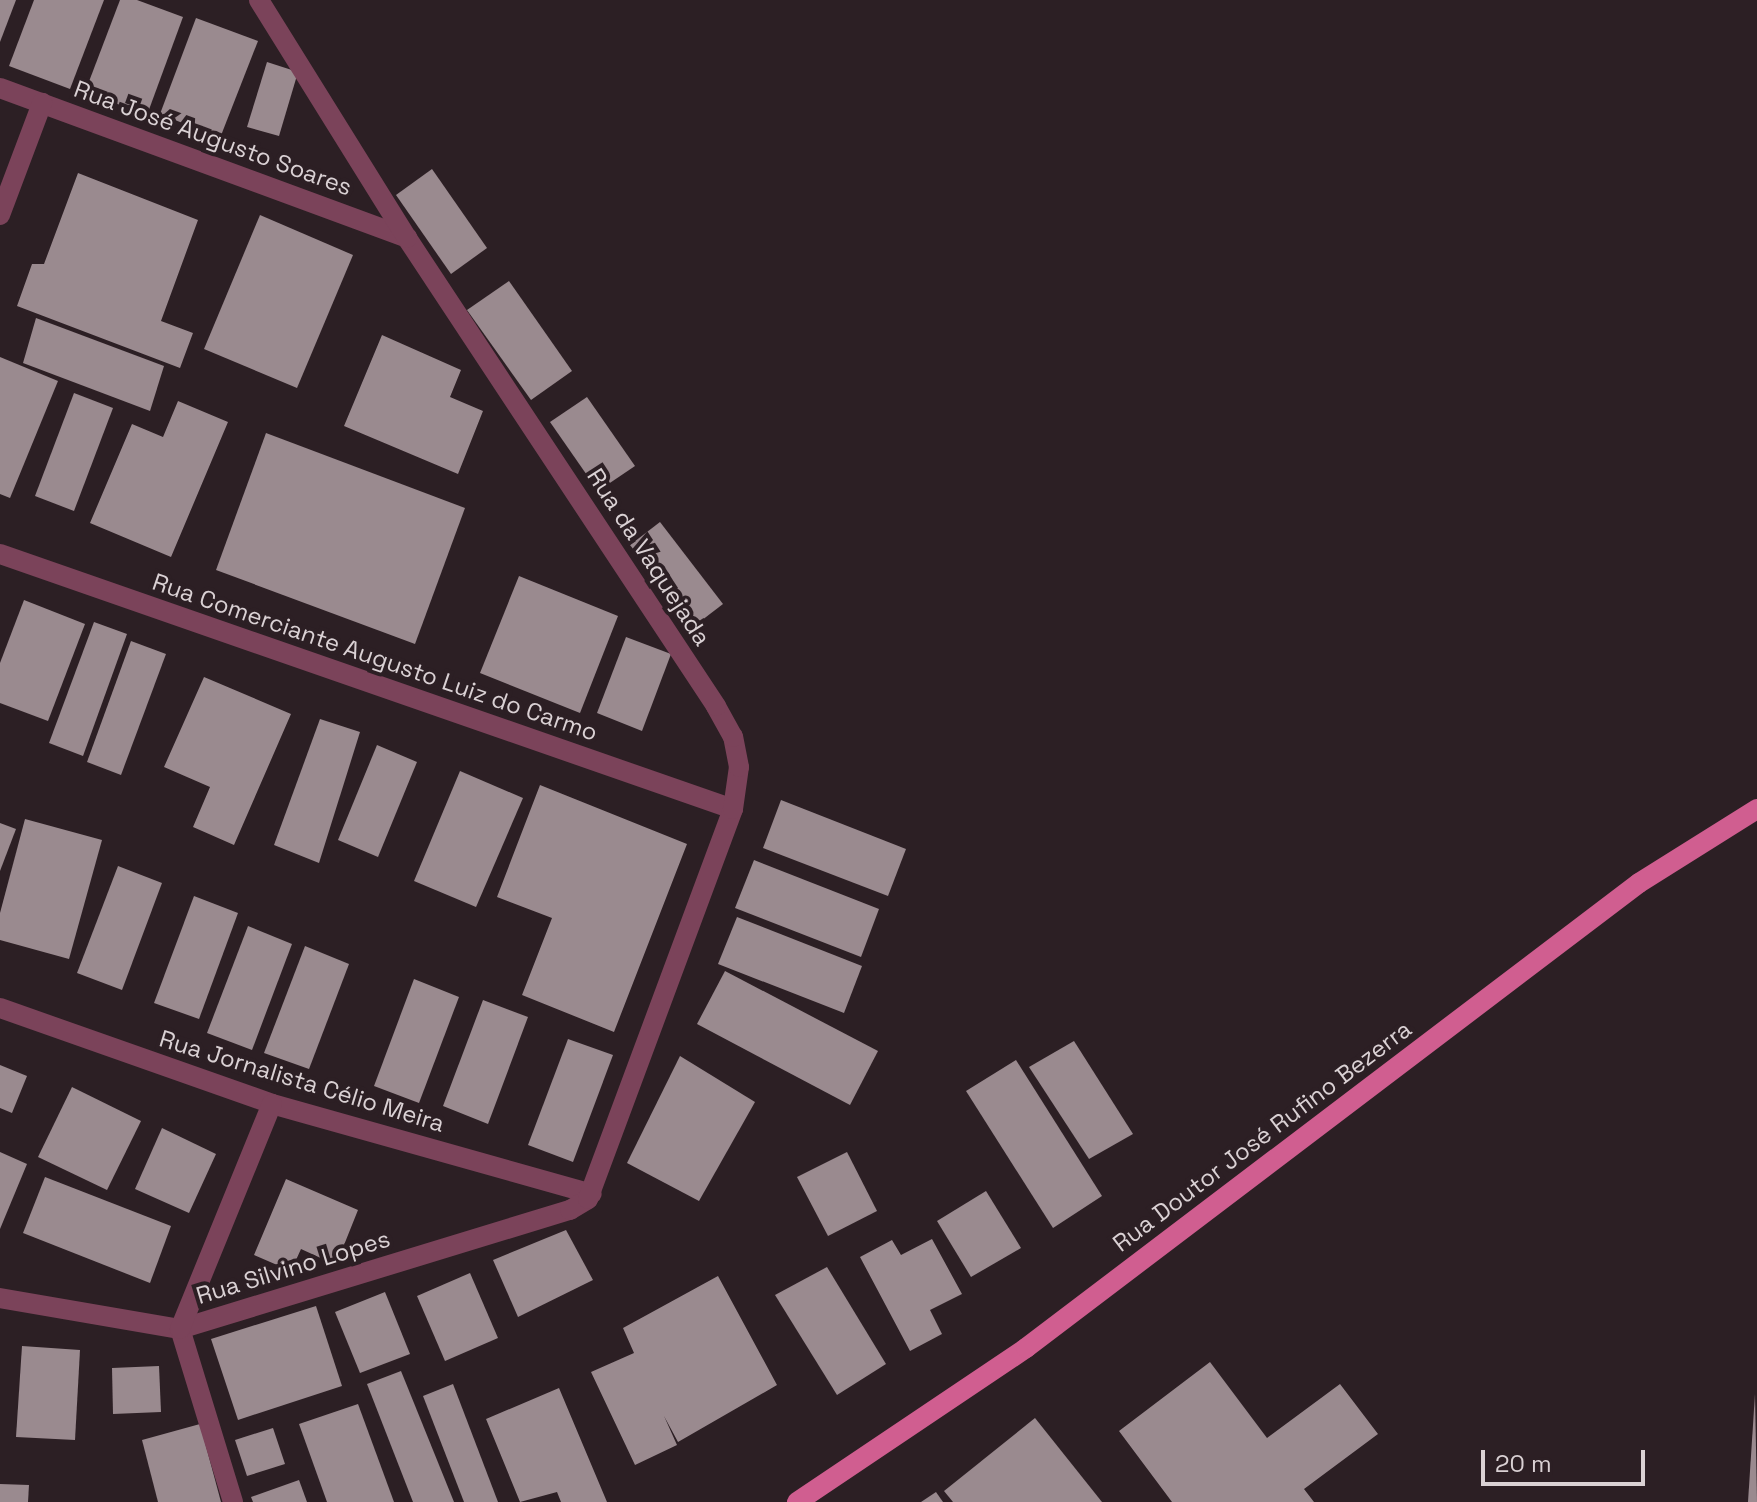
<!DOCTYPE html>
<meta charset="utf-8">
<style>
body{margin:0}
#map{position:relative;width:1757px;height:1502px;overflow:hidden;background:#2c1f24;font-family:"Space Grotesk",sans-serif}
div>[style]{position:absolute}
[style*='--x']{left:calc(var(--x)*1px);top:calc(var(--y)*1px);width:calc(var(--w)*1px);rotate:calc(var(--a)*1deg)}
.building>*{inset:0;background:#9a8a8f}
.minor>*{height:20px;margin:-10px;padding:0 10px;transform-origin:10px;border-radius:10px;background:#7b435a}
.major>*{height:20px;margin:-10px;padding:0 10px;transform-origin:10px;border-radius:10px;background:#d05e90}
span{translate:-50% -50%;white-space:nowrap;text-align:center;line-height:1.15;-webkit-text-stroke:8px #2c1f24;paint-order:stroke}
.street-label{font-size:24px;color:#dad1d4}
.scale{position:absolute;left:1481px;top:1450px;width:164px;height:36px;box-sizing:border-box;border:4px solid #dad1d4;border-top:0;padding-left:10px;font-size:24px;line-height:28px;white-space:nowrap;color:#dad1d4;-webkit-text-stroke:6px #2c1f24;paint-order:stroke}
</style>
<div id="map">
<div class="building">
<div style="clip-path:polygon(0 0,16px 0,0 42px)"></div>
<div style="clip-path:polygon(34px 0,104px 0,70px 89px,9px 66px)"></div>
<div style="clip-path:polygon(120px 0,137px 0,183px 17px,147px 115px,85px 92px)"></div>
<div style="clip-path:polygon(196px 18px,258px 41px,220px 138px,160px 114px)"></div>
<div style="clip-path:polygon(267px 62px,298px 72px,279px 136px,247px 127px)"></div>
<div style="clip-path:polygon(432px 169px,487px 248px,451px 274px,396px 195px)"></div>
<div style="clip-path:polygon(78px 173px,198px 220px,161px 321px,193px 333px,180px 368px,17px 306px,32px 264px,44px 264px)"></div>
<div style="clip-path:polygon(260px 215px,353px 255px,297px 388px,204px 349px)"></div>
<div style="clip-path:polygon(509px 281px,572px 371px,531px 400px,467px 310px)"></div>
<div style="clip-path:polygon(36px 318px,164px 366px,150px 411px,23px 363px)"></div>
<div style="clip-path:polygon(382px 335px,461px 370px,450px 397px,483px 411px,458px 474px,344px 426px)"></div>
<div style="clip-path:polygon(0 357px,58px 381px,10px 498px,0 494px)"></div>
<div style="clip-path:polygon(74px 393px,113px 408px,74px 511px,35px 496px)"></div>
<div style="clip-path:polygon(587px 397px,635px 466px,598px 491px,550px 422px)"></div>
<div style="clip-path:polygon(178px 401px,228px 422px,171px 557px,90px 523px,132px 424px,163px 437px)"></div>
<div style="clip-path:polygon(266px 433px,465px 508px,415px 644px,216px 570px)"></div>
<div style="clip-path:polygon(660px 522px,723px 604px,693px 627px,630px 545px)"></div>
<div style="clip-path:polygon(519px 576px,618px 616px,580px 713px,480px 673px)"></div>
<div style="clip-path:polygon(24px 600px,85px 624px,48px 721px,0 703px,0 663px)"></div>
<div style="clip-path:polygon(94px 622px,127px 634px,83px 756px,49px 743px)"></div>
<div style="clip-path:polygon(626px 637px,671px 654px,642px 731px,597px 713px)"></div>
<div style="clip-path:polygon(131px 641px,166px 654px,121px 775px,87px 762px)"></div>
<div style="clip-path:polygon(204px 677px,291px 714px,234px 845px,193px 827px,210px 787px,164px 767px)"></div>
<div style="clip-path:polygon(320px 719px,360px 732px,319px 863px,274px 845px)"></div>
<div style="clip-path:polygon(377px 745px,417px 762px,378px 857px,338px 840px)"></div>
<div style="clip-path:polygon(460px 771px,523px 798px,476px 907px,414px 881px)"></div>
<div style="clip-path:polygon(540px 785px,687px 844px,614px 1032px,522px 995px,552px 918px,497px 897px)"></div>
<div style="clip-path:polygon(781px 800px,906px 849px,888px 896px,763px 848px)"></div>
<div style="clip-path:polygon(25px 819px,102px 840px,69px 959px,0 940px,0 913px)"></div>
<div style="clip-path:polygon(0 823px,16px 829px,0 871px)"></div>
<div style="clip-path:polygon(754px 860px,879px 909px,861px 957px,735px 908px)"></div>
<div style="clip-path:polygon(118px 866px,162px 883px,122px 990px,77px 973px)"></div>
<div style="clip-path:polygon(194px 896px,238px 913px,199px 1019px,154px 1003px)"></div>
<div style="clip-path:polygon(737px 917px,862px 966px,844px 1013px,718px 964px)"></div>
<div style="clip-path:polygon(248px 926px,292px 944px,252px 1050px,207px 1033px)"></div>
<div style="clip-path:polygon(305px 946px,349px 964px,309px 1069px,264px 1053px)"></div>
<div style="clip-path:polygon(725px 971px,878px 1051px,850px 1105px,697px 1024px)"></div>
<div style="clip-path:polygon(414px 979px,459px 997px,419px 1103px,374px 1086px)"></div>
<div style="clip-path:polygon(483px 1000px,528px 1017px,488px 1124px,443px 1106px)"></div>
<div style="clip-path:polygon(568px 1039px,613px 1055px,573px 1162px,528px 1145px)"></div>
<div style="clip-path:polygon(1074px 1041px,1133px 1134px,1089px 1159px,1029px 1067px)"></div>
<div style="clip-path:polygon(680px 1056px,755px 1102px,699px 1201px,627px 1163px)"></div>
<div style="clip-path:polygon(1016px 1060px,1102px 1196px,1053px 1228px,966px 1091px)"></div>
<div style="clip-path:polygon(0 1065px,27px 1076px,12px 1113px,0 1108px)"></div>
<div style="clip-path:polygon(72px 1087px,141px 1121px,107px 1190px,38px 1157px)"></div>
<div style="clip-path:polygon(162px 1128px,216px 1154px,189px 1213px,135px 1189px)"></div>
<div style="clip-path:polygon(0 1152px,27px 1164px,0 1229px)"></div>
<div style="clip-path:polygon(847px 1152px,877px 1211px,828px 1236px,797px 1177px)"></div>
<div style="clip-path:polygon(45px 1177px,171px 1226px,150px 1283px,23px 1233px)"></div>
<div style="clip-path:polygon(286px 1179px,358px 1210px,336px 1265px,301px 1249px,291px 1271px,254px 1255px)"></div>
<div style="clip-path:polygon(986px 1191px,1021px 1248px,971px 1277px,937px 1221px)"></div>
<div style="clip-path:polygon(566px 1230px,593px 1280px,518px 1317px,493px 1260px)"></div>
<div style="clip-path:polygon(932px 1239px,962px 1294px,930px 1310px,942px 1334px,910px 1351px,860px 1257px,892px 1240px,901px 1255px)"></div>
<div style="clip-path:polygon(827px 1267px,886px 1364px,837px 1395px,775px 1295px)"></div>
<div style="clip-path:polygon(470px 1273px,498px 1338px,445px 1361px,417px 1296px)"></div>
<div style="clip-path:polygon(718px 1276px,777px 1385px,678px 1442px,664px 1416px,677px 1445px,635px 1465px,591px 1372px,634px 1353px,623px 1328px)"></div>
<div style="clip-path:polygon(385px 1292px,410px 1354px,360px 1373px,335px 1312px)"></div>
<div style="clip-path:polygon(316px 1306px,342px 1386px,238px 1420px,211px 1339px)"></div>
<div style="clip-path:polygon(22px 1346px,80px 1350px,75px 1440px,16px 1437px)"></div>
<div style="clip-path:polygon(1210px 1362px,1267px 1438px,1340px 1384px,1378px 1434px,1304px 1489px,1314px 1502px,1172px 1502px,1119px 1431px)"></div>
<div style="clip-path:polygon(159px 1366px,161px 1412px,113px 1414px,112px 1368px)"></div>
<div style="clip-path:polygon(401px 1371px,454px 1502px,413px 1502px,367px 1384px)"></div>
<div style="clip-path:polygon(453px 1384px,498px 1502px,464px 1502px,423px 1396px)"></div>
<div style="clip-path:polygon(559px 1388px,607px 1502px,561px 1502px,557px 1492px,520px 1502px,486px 1419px)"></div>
<div style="clip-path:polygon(1755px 1394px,1757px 1502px,1748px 1502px)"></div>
<div style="clip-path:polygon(358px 1404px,394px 1502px,327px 1502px,299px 1424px)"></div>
<div style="clip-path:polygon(1035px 1418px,1102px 1502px,953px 1502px,944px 1491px)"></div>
<div style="clip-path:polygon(200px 1424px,221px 1502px,158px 1502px,142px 1440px)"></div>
<div style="clip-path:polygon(273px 1428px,285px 1464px,247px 1476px,235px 1440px)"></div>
<div style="clip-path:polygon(299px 1480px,307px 1502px,253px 1502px,251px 1497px)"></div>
<div style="clip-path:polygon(0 1484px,29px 1485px,28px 1502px,0 1502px)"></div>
<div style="clip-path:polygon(936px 1492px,943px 1502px,921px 1502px)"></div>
</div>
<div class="minor">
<div style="--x:0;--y:88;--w:434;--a:20.2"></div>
<div style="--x:0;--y:215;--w:120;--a:-69.4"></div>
<div style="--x:0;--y:554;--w:776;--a:19.18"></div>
<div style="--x:0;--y:1008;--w:288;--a:19.4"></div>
<div style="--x:272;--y:1104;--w:332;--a:15.7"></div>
<div style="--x:0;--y:1298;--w:183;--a:9.8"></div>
<div style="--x:180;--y:1329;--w:408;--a:-17"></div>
<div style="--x:570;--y:1210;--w:21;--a:-31"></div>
<div style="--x:588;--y:1199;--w:416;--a:-69.6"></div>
<div style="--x:733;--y:809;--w:42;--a:-81.9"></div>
<div style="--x:739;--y:767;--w:31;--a:-101"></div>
<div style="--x:733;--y:737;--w:35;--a:-119"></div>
<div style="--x:716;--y:706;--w:561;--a:-123.44"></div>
<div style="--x:407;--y:238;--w:280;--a:-121.9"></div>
<div style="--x:233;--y:1502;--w:181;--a:-107"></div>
<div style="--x:180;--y:1329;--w:243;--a:-67.8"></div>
</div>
<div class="major">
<div style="--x:797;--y:1502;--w:276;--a:-33.9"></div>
<div style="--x:1026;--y:1348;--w:769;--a:-37.18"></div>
<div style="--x:1639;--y:883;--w:139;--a:-32.1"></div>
</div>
<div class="street-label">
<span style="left:213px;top:138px;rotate:20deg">Rua José Augusto Soares</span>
<span style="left:649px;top:557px;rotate:57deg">Rua da Vaquejada</span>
<span style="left:375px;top:657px;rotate:19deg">Rua Comerciante Augusto Luiz do Carmo</span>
<span style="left:302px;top:1081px;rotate:17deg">Rua Jornalista Célio Meira</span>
<span style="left:1262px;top:1136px;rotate:-37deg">Rua Doutor José Rufino Bezerra</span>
<span style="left:293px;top:1267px;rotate:-17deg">Rua Silvino Lopes</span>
</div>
<div class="scale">20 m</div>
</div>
